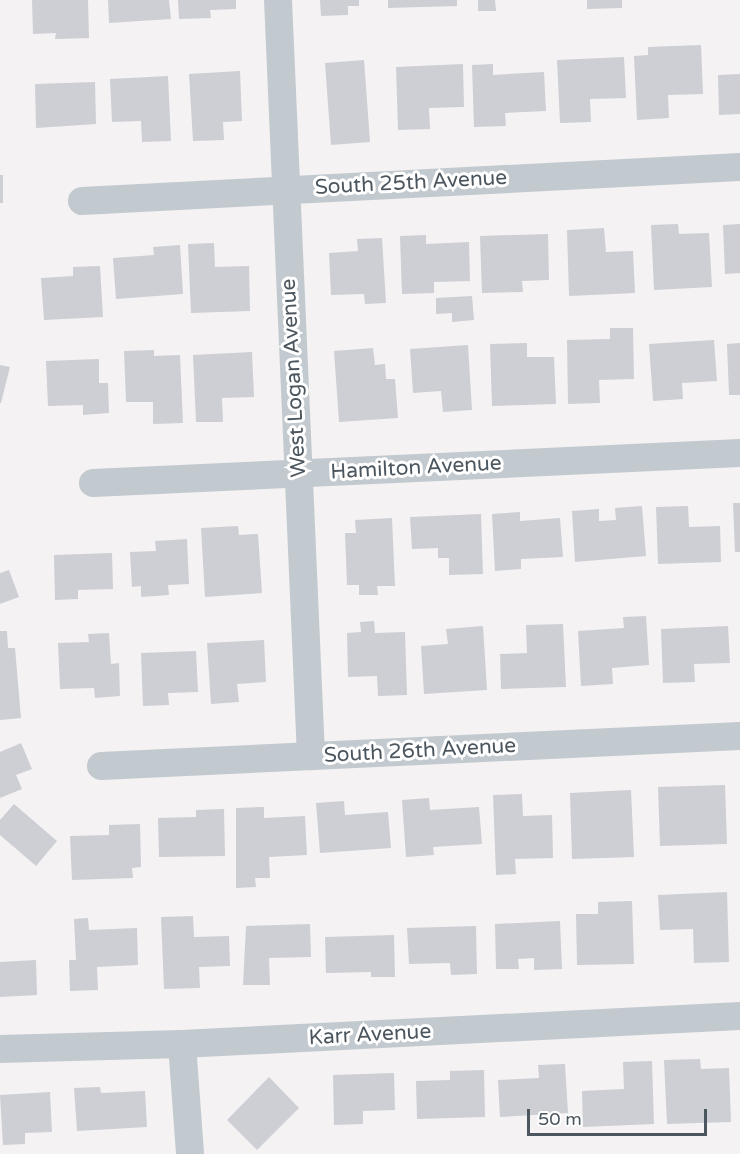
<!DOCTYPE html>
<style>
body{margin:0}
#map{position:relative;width:740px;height:1154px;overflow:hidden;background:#f4f2f3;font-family:"Varela Round",sans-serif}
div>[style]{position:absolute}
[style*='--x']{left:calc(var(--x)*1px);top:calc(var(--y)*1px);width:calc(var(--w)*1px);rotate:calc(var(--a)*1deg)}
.building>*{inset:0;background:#cdcfd4}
.minor>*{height:28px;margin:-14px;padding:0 14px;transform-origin:14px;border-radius:14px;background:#c2c9cf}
span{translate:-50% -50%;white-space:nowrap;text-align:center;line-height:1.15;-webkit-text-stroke:6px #fff;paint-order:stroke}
.street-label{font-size:21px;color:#4c565e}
.scale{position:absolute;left:527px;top:1109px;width:180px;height:27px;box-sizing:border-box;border:3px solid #4c565e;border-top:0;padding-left:8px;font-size:18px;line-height:21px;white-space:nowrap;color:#4c565e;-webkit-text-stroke:4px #fff;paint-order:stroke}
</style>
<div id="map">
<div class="building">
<div style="clip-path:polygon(32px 0,88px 0,89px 38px,55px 39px,56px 33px,33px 34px)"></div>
<div style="clip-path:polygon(108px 0,169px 0,171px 19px,109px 23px)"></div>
<div style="clip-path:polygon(178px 0,236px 0,236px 9px,210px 10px,211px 18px,179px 19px)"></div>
<div style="clip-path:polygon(320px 0,359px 0,359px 6px,348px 6px,348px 15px,321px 16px)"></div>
<div style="clip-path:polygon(388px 0,457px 0,457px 6px,388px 8px)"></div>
<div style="clip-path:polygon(478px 0,495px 0,496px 11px,478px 11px)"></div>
<div style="clip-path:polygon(587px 0,622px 0,622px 8px,587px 9px)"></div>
<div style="clip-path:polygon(701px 45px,703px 94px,668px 95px,669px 118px,637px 120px,634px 56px,648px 55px,648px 47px)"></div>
<div style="clip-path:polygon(624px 57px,626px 98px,590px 99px,591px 122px,560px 123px,557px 60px)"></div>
<div style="clip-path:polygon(364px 60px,370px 142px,331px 145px,325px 63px)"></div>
<div style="clip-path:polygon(463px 64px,464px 107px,429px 108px,430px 129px,398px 130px,396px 67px)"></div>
<div style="clip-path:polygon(493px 64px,493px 75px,544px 72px,546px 111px,505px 113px,506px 126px,474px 127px,472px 65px)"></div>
<div style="clip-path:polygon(240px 71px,242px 121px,223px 122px,224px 140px,193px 141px,189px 74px)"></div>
<div style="clip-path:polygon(740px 74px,740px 114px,719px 115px,718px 75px)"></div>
<div style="clip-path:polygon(168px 76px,171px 141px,142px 142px,141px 121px,112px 122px,110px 79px)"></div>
<div style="clip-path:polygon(95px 82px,96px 124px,36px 128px,35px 84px)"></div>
<div style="clip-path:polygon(0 175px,3px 175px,3px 203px,0 203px)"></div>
<div style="clip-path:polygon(678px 224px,679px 234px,709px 233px,712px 287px,654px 290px,651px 225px)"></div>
<div style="clip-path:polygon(740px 224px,740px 273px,725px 274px,723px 225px)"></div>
<div style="clip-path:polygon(604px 228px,606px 252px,633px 251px,635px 293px,569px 296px,567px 230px)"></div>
<div style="clip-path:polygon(548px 234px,549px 280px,522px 281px,523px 292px,482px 293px,480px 236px)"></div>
<div style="clip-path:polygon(426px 235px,426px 244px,469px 242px,470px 281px,434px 282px,434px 293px,402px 294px,400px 236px)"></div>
<div style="clip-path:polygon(382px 238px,386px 303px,365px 304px,364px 294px,331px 295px,329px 253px,358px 251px,357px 239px)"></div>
<div style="clip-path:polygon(214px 243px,215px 267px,249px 266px,250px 311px,191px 313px,188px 244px)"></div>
<div style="clip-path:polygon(180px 245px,183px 294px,116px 299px,113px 258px,154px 255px,153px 247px)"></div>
<div style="clip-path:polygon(100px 266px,103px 317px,44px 320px,41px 278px,73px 276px,73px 267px)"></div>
<div style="clip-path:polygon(472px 296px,474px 320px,452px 322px,452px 313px,436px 314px,436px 298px)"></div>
<div style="clip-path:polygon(610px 328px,633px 328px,634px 379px,599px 380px,600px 403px,568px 404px,567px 340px,610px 339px)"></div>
<div style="clip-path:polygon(714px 340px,717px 381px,682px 383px,683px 399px,653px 401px,649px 344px)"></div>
<div style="clip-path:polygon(527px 343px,527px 357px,554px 357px,556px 404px,492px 406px,490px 344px)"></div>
<div style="clip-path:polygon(740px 343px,740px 395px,729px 395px,727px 344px)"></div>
<div style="clip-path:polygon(468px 345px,472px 410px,443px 412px,441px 391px,413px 393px,410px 349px)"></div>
<div style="clip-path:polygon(373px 348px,375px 365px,385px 364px,386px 379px,395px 379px,398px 418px,339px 422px,334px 351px)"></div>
<div style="clip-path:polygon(154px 350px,154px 356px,180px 355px,183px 423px,153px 424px,153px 402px,126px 402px,124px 351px)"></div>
<div style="clip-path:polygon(252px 352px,254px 397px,222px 398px,223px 422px,196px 422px,193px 355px)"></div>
<div style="clip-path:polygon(99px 359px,99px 383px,108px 383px,109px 413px,83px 415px,83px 405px,48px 406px,46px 361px)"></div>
<div style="clip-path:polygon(0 365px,10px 367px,1px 403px,0 403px)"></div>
<div style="clip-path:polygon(733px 503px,740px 503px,740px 552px,735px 552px)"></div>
<div style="clip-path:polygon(642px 506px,646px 556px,575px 562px,572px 511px,599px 509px,599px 521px,616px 520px,615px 508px)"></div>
<div style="clip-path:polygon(688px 506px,689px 527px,720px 526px,721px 562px,658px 564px,656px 507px)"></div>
<div style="clip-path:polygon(520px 512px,520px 521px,560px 518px,563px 557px,521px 559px,521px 569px,495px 571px,492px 514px)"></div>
<div style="clip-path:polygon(481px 514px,483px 574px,449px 575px,449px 558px,438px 558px,438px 548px,412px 549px,410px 517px)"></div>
<div style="clip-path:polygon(392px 518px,395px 586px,377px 586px,378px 595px,359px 595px,359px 585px,347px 585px,345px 533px,356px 533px,355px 520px)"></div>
<div style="clip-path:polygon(238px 526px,239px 535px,258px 534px,262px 593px,205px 597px,201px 528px)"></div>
<div style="clip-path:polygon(187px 539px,189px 584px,168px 585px,169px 595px,141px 597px,141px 586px,132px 587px,130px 552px,156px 551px,155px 541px)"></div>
<div style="clip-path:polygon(112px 553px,113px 589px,78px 590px,78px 599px,55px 600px,54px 555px)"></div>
<div style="clip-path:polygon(9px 570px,19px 597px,0 604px,0 573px)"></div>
<div style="clip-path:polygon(646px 616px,649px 665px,612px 668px,613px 684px,581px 686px,578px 631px,624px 628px,623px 617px)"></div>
<div style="clip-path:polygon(374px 621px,375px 633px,405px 632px,407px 695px,378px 696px,377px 676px,348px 677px,347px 633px,361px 632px,360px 622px)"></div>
<div style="clip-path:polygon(563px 624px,566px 687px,501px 689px,500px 654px,527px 653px,526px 625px)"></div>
<div style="clip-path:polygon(483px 626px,487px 690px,424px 694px,421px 646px,448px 644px,446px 629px)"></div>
<div style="clip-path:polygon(728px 626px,730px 663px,694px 664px,695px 682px,663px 683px,661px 629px)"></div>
<div style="clip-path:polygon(0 631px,7px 631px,8px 648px,15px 648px,21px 718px,0 720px)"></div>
<div style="clip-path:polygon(109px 633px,111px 664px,119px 663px,120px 696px,95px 698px,94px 688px,60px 689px,58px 643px,89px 642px,88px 634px)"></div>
<div style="clip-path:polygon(264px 640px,266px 682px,237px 684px,239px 702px,211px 704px,207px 643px)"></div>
<div style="clip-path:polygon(196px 651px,198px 692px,168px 693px,169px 705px,143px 706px,141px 653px)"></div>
<div style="clip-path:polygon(21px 743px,32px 769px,16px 775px,22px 789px,0 798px,0 752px)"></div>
<div style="clip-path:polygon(725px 785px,727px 844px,660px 846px,658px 787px)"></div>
<div style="clip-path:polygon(631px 790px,634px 857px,572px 859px,570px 793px)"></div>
<div style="clip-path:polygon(522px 794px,523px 816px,552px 815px,553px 858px,515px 859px,516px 874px,496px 875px,493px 795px)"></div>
<div style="clip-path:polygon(429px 798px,430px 810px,479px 807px,482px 844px,433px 847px,434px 855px,406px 857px,402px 800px)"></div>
<div style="clip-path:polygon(344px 801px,345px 815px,388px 812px,391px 848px,320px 853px,316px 803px)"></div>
<div style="clip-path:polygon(14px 804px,57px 841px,36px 866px,0 835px,0 820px)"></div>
<div style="clip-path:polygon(264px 807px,264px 818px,305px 816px,307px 855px,269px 857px,270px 878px,255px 878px,256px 887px,236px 888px,236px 808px)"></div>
<div style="clip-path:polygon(224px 809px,225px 856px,159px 857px,158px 818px,196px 817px,196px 810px)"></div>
<div style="clip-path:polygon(140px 824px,141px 867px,132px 868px,133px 878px,72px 880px,70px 836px,109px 835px,109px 825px)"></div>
<div style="clip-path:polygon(727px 892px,729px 962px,694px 963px,693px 929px,660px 930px,658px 895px)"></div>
<div style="clip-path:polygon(632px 901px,634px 964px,577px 965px,576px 914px,598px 914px,598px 902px)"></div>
<div style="clip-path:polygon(193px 916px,194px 937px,229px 936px,230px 966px,199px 967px,200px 988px,164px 989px,161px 917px)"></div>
<div style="clip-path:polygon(88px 918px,89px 930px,137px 928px,138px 965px,97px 967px,98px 990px,70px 991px,69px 960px,76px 960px,74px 919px)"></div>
<div style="clip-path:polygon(560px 921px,562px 969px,534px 970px,534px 958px,518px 959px,519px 969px,496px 969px,495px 924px)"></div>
<div style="clip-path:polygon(310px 924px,311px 957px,269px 958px,270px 985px,243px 985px,246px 926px)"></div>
<div style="clip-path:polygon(476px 926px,477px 974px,451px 975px,450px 963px,409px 964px,407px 928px)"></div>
<div style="clip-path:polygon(394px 935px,395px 977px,371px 977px,371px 972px,326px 973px,325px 937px)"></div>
<div style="clip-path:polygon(36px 960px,37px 995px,0 997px,0 962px)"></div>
<div style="clip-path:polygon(700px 1059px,701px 1069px,729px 1068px,731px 1122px,667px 1124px,664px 1060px)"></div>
<div style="clip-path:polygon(652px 1061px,654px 1124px,583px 1127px,582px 1091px,624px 1089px,623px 1062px)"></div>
<div style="clip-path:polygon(565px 1064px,568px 1113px,500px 1117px,498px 1080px,539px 1078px,538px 1065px)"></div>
<div style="clip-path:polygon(484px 1070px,485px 1117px,417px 1119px,416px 1081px,450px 1080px,450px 1071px)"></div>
<div style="clip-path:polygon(394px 1073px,395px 1110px,363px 1111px,363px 1124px,334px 1125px,333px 1075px)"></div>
<div style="clip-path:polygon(269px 1077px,299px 1108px,257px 1150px,227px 1120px)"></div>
<div style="clip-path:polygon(100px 1087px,101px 1093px,145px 1091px,147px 1127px,77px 1131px,74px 1088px)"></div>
<div style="clip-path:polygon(50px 1092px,52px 1132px,25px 1133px,25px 1144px,3px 1145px,0 1095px)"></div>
</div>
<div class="minor">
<div style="--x:278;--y:0;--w:757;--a:87.5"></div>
<div style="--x:82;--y:201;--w:659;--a:-2.96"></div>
<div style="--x:93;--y:483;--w:648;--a:-2.65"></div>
<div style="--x:101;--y:766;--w:640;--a:-2.69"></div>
<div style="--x:182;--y:1044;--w:110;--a:85.8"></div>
<div style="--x:0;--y:1049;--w:182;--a:-1.6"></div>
<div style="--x:182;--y:1044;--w:559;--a:-2.87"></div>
</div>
<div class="street-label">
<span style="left:411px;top:183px;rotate:-3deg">South 25th Avenue</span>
<span style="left:294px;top:378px;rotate:-93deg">West Logan Avenue</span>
<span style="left:416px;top:468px;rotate:-3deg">Hamilton Avenue</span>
<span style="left:420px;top:751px;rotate:-3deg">South 26th Avenue</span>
<span style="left:370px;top:1035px;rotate:-3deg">Karr Avenue</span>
</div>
<div class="scale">50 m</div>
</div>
